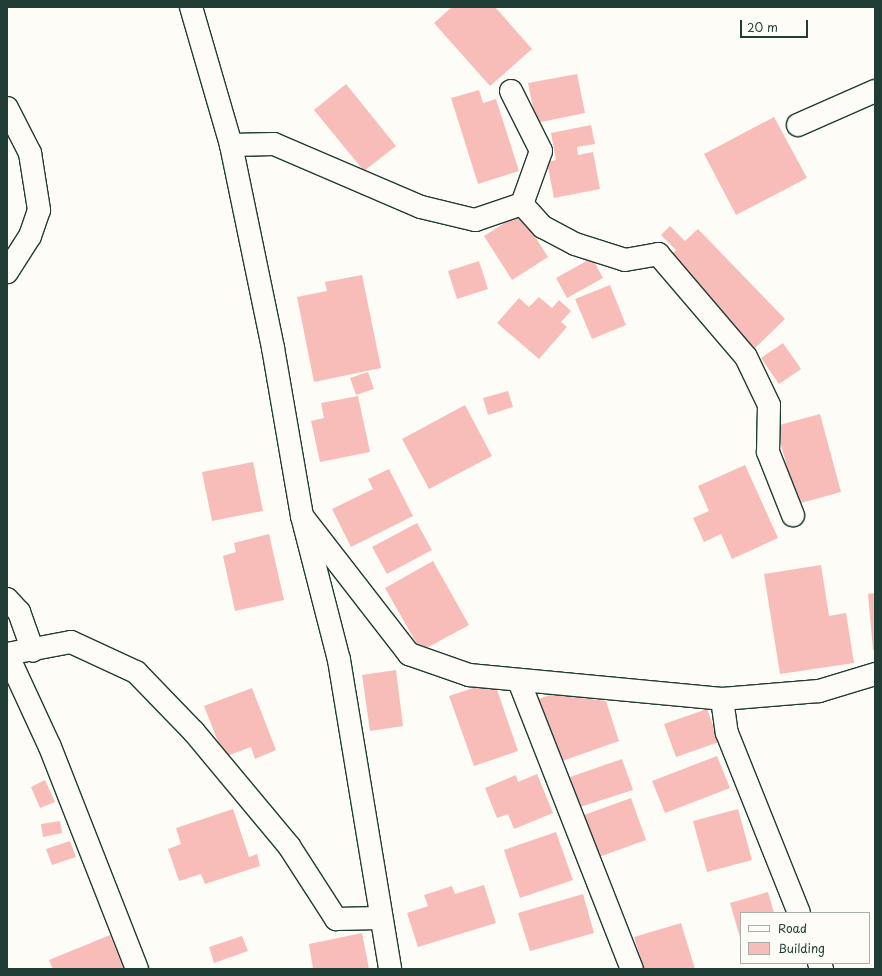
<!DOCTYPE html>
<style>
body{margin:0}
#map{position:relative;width:882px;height:976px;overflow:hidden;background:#fdfcf7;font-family:"Playpen Sans",sans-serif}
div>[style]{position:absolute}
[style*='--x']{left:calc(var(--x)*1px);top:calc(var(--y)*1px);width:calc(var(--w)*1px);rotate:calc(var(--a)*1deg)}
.building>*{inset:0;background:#f9bdb9}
.roads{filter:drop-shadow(1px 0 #1f3d34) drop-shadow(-1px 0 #1f3d34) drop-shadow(0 1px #1f3d34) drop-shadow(0 -1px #1f3d34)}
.minor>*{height:22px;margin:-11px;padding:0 11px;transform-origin:11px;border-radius:11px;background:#fdfcf7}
.tertiary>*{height:22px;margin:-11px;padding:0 11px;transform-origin:11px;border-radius:11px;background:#fdfcf7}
span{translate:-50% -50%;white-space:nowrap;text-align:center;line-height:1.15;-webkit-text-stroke:3.5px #fdfcf7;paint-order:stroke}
.frame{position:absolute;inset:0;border:8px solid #1f3d34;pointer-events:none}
.legend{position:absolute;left:740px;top:912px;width:130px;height:52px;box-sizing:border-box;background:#fdfcf7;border:1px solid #a4b0a9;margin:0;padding:5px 7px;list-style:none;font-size:12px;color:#1f3d34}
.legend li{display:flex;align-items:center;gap:8px;height:20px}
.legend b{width:20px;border:1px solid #a4b0a9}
.scale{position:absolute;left:740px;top:20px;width:68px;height:18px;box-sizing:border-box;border:2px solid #1f3d34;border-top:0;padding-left:5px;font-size:12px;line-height:14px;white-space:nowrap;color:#1f3d34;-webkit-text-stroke:3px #fdfcf7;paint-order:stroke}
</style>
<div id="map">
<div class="building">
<div style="clip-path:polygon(452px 7px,495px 7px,532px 49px,490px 86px,434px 23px)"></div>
<div style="clip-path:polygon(577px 74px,585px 113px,536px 123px,528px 83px)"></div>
<div style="clip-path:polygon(346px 84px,396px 146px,364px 171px,314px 110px)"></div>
<div style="clip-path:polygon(479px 90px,483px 103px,496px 99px,519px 171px,478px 184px,451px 98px)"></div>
<div style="clip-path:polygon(774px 117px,807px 178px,736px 215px,704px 154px)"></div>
<div style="clip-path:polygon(591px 125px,595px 144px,577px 147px,578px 155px,593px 152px,600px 189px,554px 198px,547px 162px,556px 160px,551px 133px)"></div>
<div style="clip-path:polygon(520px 213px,548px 257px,512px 280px,484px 236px)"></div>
<div style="clip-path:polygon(670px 226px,685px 241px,698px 229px,785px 319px,754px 349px,667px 259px,676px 250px,661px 235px)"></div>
<div style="clip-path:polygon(592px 258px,603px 278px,567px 298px,556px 278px)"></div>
<div style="clip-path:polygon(479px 261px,488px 289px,457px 299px,448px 271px)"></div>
<div style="clip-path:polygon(362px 275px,381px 368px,314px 382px,297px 297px,327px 291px,325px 282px)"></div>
<div style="clip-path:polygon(610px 285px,626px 325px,592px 339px,575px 299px)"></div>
<div style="clip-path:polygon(539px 297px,552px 308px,559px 300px,571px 311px,561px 322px,567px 327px,539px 359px,497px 323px,519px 298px,529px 307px)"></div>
<div style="clip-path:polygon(783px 343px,801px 369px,779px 384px,761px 358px)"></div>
<div style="clip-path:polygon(368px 372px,374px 389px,356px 395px,350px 378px)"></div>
<div style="clip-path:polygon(508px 391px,513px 407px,488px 415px,483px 398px)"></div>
<div style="clip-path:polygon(358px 396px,370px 452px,320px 462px,311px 421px,324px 418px,321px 403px)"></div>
<div style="clip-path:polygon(465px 405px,492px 456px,429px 489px,402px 439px)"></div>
<div style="clip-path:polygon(820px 414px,841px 492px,797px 504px,776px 426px)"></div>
<div style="clip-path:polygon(253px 462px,263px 511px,212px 521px,202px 472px)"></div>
<div style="clip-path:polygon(745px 465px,778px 538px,732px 559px,721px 534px,704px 542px,693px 518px,709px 511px,698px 486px)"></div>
<div style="clip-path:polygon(389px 469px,413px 516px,351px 547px,332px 509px,373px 489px,368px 479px)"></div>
<div style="clip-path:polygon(417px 523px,432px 550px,387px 574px,372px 547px)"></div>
<div style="clip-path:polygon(269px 534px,284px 600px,235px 611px,223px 556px,236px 552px,234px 543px)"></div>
<div style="clip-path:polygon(433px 561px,469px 625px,421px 651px,385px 588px)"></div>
<div style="clip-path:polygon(821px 565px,829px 616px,846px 613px,854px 663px,780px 674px,764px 574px)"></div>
<div style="clip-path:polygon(875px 593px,875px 650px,873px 650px,868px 594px)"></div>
<div style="clip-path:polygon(396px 670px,403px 726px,370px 731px,362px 675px)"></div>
<div style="clip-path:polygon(494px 681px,518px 751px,474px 766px,449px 696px)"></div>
<div style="clip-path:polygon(252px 688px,276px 750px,255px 759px,251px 747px,224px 757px,204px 706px)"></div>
<div style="clip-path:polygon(553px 694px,606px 701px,619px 741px,562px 761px,538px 699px)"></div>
<div style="clip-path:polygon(707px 709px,719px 742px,676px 757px,664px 724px)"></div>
<div style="clip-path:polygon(717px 756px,730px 788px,665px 813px,652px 781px)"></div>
<div style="clip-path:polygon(622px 759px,633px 790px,580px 807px,570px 777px)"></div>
<div style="clip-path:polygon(537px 774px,553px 813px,514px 829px,508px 814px,497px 818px,485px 788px,516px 775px,518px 782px)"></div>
<div style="clip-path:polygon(45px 780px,55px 802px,40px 808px,31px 787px)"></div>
<div style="clip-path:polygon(631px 798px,646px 840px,599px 857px,584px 815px)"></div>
<div style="clip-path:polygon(233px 809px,249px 857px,257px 854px,260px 866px,205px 884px,201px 874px,179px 881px,168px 849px,181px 844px,176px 828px)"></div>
<div style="clip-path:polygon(738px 809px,752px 860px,707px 872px,693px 821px)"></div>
<div style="clip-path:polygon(60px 821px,62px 833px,43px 837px,41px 824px)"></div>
<div style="clip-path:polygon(556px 832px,573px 880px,520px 898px,504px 850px)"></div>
<div style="clip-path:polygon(70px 841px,76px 857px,52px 865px,46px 849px)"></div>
<div style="clip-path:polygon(484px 885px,496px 923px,418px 947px,407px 913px,428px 906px,424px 895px,452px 886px,455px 894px)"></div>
<div style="clip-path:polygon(768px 892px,774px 913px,741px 913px,741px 941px,730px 903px)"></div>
<div style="clip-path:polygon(583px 894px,594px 933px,530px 951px,518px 913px)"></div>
<div style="clip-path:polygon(681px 923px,695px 969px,644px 969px,634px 937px)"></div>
<div style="clip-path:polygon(362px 933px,369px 969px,313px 969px,309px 944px)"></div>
<div style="clip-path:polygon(110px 935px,124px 969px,53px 969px,49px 960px)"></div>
<div style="clip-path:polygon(242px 936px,248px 951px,214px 963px,209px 947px)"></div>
</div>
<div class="roads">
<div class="minor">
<div style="--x:511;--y:91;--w:67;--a:63.4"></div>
<div style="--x:541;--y:151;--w:56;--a:109.7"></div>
<div style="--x:7;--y:108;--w:51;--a:62.9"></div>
<div style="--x:30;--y:153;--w:58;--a:81"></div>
<div style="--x:39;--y:210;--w:28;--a:109"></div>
<div style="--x:30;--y:236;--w:43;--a:122.6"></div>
<div style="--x:798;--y:125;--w:84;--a:-23.8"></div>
<div style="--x:231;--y:145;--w:43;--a:-1.3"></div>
<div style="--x:274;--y:144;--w:160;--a:23.2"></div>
<div style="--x:421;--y:207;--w:56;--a:13.5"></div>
<div style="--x:475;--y:220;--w:50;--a:-18.8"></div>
<div style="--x:522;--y:204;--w:31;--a:48"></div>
<div style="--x:543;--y:227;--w:36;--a:28"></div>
<div style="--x:575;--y:244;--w:52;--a:17.7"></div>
<div style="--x:625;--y:260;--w:34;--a:-10"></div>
<div style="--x:658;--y:254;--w:135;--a:49.5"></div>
<div style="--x:746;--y:357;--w:53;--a:64.4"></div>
<div style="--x:769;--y:405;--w:47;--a:91.2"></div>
<div style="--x:768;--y:452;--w:68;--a:68.4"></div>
<div style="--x:302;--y:516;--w:175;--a:52.2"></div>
<div style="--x:409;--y:654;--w:64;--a:19.3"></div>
<div style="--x:469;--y:675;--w:254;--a:5.4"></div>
<div style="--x:722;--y:699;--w:34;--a:82"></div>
<div style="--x:727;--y:733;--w:194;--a:68.2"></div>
<div style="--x:7;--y:599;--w:18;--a:47"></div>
<div style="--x:19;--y:612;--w:41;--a:70.3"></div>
<div style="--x:7;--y:654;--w:65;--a:-10.6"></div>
<div style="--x:71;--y:642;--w:72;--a:24.8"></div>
<div style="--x:136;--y:672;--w:83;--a:46"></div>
<div style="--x:194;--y:732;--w:148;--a:50.2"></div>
<div style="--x:289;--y:846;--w:87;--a:57.2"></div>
<div style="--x:336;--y:919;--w:43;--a:-1.3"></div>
<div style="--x:7;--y:654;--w:102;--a:65.2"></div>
<div style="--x:50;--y:747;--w:238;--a:68.6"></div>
<div style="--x:519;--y:681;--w:309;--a:68.6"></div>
<div style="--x:722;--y:699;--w:97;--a:-4.7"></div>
<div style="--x:819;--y:691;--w:59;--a:-16.9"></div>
<div style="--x:819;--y:963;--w:7;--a:63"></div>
</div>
<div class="tertiary">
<div style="--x:191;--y:7;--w:144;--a:73.8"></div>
<div style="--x:231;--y:145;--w:207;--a:78.3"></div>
<div style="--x:273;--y:348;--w:170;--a:80.2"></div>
<div style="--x:302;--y:516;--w:149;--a:75.6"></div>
<div style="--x:339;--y:660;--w:313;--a:80.6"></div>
</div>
</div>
<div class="frame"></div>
<ul class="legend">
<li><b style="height:5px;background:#fdfcf7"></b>Road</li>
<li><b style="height:11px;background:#f9bdb9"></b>Building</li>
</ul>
<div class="scale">20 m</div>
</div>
